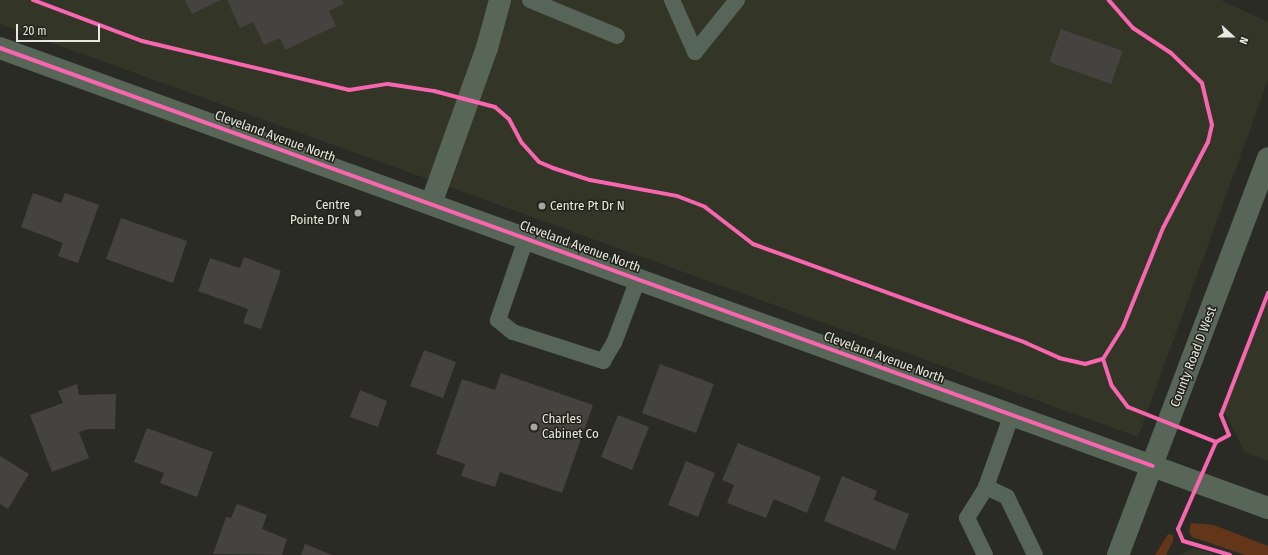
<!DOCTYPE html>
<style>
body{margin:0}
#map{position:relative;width:1268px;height:555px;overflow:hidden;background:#2a2b25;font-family:"Fira Sans Condensed",sans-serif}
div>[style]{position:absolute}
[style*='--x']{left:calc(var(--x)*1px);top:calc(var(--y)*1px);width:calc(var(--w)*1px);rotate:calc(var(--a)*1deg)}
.built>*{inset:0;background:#333526}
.green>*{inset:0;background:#633519}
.building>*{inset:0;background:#44433f}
.lane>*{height:16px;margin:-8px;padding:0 8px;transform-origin:8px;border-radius:8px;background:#576558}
.secondary>*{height:22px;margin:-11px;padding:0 11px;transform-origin:11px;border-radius:11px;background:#586658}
.cycleway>*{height:4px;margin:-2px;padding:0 2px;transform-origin:2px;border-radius:2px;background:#f766af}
.dots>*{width:11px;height:11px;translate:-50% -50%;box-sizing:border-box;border:2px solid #222319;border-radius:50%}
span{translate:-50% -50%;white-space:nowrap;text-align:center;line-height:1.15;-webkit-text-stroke:3px #222319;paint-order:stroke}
.street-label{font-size:13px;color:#e7e8e1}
.poi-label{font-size:13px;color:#e7e8e1}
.right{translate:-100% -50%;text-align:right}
.left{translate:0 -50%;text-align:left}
.north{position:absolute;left:1212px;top:16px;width:40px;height:40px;-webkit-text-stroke:3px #222319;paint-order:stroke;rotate:111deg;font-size:11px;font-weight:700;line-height:16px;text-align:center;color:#e7e8e1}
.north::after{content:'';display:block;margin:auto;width:14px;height:18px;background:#e7e8e1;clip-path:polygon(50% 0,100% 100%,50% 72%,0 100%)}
.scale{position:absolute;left:16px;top:24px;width:84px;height:18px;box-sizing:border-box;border:2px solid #e7e8e1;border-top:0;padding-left:5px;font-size:12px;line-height:14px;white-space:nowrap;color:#e7e8e1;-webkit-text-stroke:3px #222319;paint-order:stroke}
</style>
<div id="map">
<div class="built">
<div style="clip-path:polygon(0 0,1221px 0,1268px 22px,1268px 80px,1138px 437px,0 24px)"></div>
<div style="clip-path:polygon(1268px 299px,1268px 461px,1245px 452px,1224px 412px)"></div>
<div style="clip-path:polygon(1194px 548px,1217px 555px,1178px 555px)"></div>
</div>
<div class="green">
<div style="clip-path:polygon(1191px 523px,1214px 525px,1268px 546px,1268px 555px,1245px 555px,1192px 537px,1189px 532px)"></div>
<div style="clip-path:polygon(1168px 534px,1173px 535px,1173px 541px,1166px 555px,1155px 555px)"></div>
</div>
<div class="building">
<div style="clip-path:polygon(185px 0,221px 0,192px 14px)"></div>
<div style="clip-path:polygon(227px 0,342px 0,344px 4px,329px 11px,336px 26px,285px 50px,280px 38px,264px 45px,253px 22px,240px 28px)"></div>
<div style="clip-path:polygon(1061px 29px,1123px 51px,1111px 84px,1049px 62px)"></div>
<div style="clip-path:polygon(33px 193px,61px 203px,65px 193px,99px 205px,78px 263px,58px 256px,63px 243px,21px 227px)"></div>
<div style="clip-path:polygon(121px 218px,187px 241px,173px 283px,106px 259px)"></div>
<div style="clip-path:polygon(244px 257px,281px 271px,261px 329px,243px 323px,248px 309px,198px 291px,210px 258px,240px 268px)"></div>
<div style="clip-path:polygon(424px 350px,456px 362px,443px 398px,410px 386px)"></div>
<div style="clip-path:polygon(660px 364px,714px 384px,696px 433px,642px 413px)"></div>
<div style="clip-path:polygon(501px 373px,593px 405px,562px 493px,500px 472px,495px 487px,461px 476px,465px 464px,436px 454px,462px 379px,495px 390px)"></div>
<div style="clip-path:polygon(77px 384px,79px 395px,116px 394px,115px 429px,89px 429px,79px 432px,89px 458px,52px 472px,30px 415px,63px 403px,58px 391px)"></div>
<div style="clip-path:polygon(360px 390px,387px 401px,378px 427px,350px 417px)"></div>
<div style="clip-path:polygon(618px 415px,649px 427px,632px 470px,601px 457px)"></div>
<div style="clip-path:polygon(147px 428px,213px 452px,197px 497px,160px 483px,164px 473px,134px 462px)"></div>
<div style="clip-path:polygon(738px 443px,821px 477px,807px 513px,774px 499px,766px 518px,727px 503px,734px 485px,722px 480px)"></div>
<div style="clip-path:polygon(0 456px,29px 474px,8px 509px,0 504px)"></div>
<div style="clip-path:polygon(686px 461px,715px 473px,698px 517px,668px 505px)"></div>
<div style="clip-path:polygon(842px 476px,877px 491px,874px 500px,909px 514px,895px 550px,824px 521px)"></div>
<div style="clip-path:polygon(237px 504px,267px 515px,262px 529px,287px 539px,282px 555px,213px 554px,226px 517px,231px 518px)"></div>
<div style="clip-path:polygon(305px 544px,332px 555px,301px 555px)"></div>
</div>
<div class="lane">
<div style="--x:530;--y:0;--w:94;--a:22.5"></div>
<div style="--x:672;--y:0;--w:57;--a:66.1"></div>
<div style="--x:695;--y:52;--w:67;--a:-51.1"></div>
<div style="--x:526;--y:239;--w:86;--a:109.1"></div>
<div style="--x:498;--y:320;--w:19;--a:39"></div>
<div style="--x:513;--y:332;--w:95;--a:17.9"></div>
<div style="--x:603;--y:361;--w:21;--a:-59"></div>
<div style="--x:614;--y:343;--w:68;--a:-69.4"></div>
<div style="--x:1012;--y:414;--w:77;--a:109.6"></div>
<div style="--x:986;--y:487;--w:23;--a:25"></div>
<div style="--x:1007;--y:497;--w:64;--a:64.2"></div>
<div style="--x:985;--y:555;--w:41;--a:-115.9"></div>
<div style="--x:967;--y:518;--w:36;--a:-58"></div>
</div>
<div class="secondary">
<div style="--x:0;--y:48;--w:1349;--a:19.94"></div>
<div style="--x:431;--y:204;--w:166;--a:-70.3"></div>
<div style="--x:487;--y:48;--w:50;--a:-74.8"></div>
<div style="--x:1118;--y:555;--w:424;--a:-69.3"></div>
</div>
<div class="cycleway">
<div style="--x:33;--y:0;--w:116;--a:20.6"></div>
<div style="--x:142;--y:41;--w:213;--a:13.3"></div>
<div style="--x:349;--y:90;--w:39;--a:-9"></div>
<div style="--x:388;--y:84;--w:47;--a:8.7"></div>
<div style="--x:434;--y:91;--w:63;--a:14.7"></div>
<div style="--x:495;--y:107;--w:18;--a:41"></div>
<div style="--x:509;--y:119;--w:27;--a:62"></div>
<div style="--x:522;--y:143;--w:25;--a:48"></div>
<div style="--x:539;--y:162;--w:15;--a:23"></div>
<div style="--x:553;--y:168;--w:39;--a:18"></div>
<div style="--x:590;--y:180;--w:88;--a:10.4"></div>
<div style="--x:677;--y:196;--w:30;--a:21"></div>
<div style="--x:705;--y:207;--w:61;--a:37.6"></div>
<div style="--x:753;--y:244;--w:290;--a:19.9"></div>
<div style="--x:1026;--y:343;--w:36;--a:24"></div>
<div style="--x:1059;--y:358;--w:27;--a:13"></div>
<div style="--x:1085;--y:364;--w:19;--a:-16"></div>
<div style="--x:1103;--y:359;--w:38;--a:-58"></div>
<div style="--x:1123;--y:327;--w:107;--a:-68"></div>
<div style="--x:1163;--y:228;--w:97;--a:-62.4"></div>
<div style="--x:1208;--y:142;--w:17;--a:-77"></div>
<div style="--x:1212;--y:125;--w:43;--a:-103.4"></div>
<div style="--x:1202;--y:83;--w:43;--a:-135.9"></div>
<div style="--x:1171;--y:53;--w:45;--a:-146.7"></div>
<div style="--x:1133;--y:28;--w:37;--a:-131"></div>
<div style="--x:0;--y:48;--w:1226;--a:19.93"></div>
<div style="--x:1103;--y:359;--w:28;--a:72"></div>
<div style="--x:1112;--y:386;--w:26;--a:53"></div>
<div style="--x:1128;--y:407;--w:95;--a:21.7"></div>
<div style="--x:1230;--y:555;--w:49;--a:-163.4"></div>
<div style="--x:1183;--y:541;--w:13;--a:-113"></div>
<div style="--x:1178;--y:529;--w:95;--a:-66.4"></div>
<div style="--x:1216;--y:442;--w:15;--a:-28"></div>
<div style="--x:1229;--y:435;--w:22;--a:-112"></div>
<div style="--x:1221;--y:415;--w:131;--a:-68.9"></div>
</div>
<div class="dots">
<div style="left:542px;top:206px;background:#a5a69f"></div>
<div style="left:358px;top:213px;background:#a5a69f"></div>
<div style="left:534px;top:427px;background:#a5a69f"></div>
</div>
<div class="street-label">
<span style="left:275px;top:137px;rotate:20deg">Cleveland Avenue North</span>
<span style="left:580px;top:247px;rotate:20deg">Cleveland Avenue North</span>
<span style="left:1194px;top:357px;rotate:-69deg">County Road D West</span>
<span style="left:884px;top:358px;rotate:20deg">Cleveland Avenue North</span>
</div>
<div class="poi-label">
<span class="right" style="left:350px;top:213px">Centre<br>Pointe Dr N</span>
<span class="left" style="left:550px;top:206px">Centre Pt Dr N</span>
<span class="left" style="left:542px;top:427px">Charles<br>Cabinet Co</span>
</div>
<div class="north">N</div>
<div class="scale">20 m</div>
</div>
